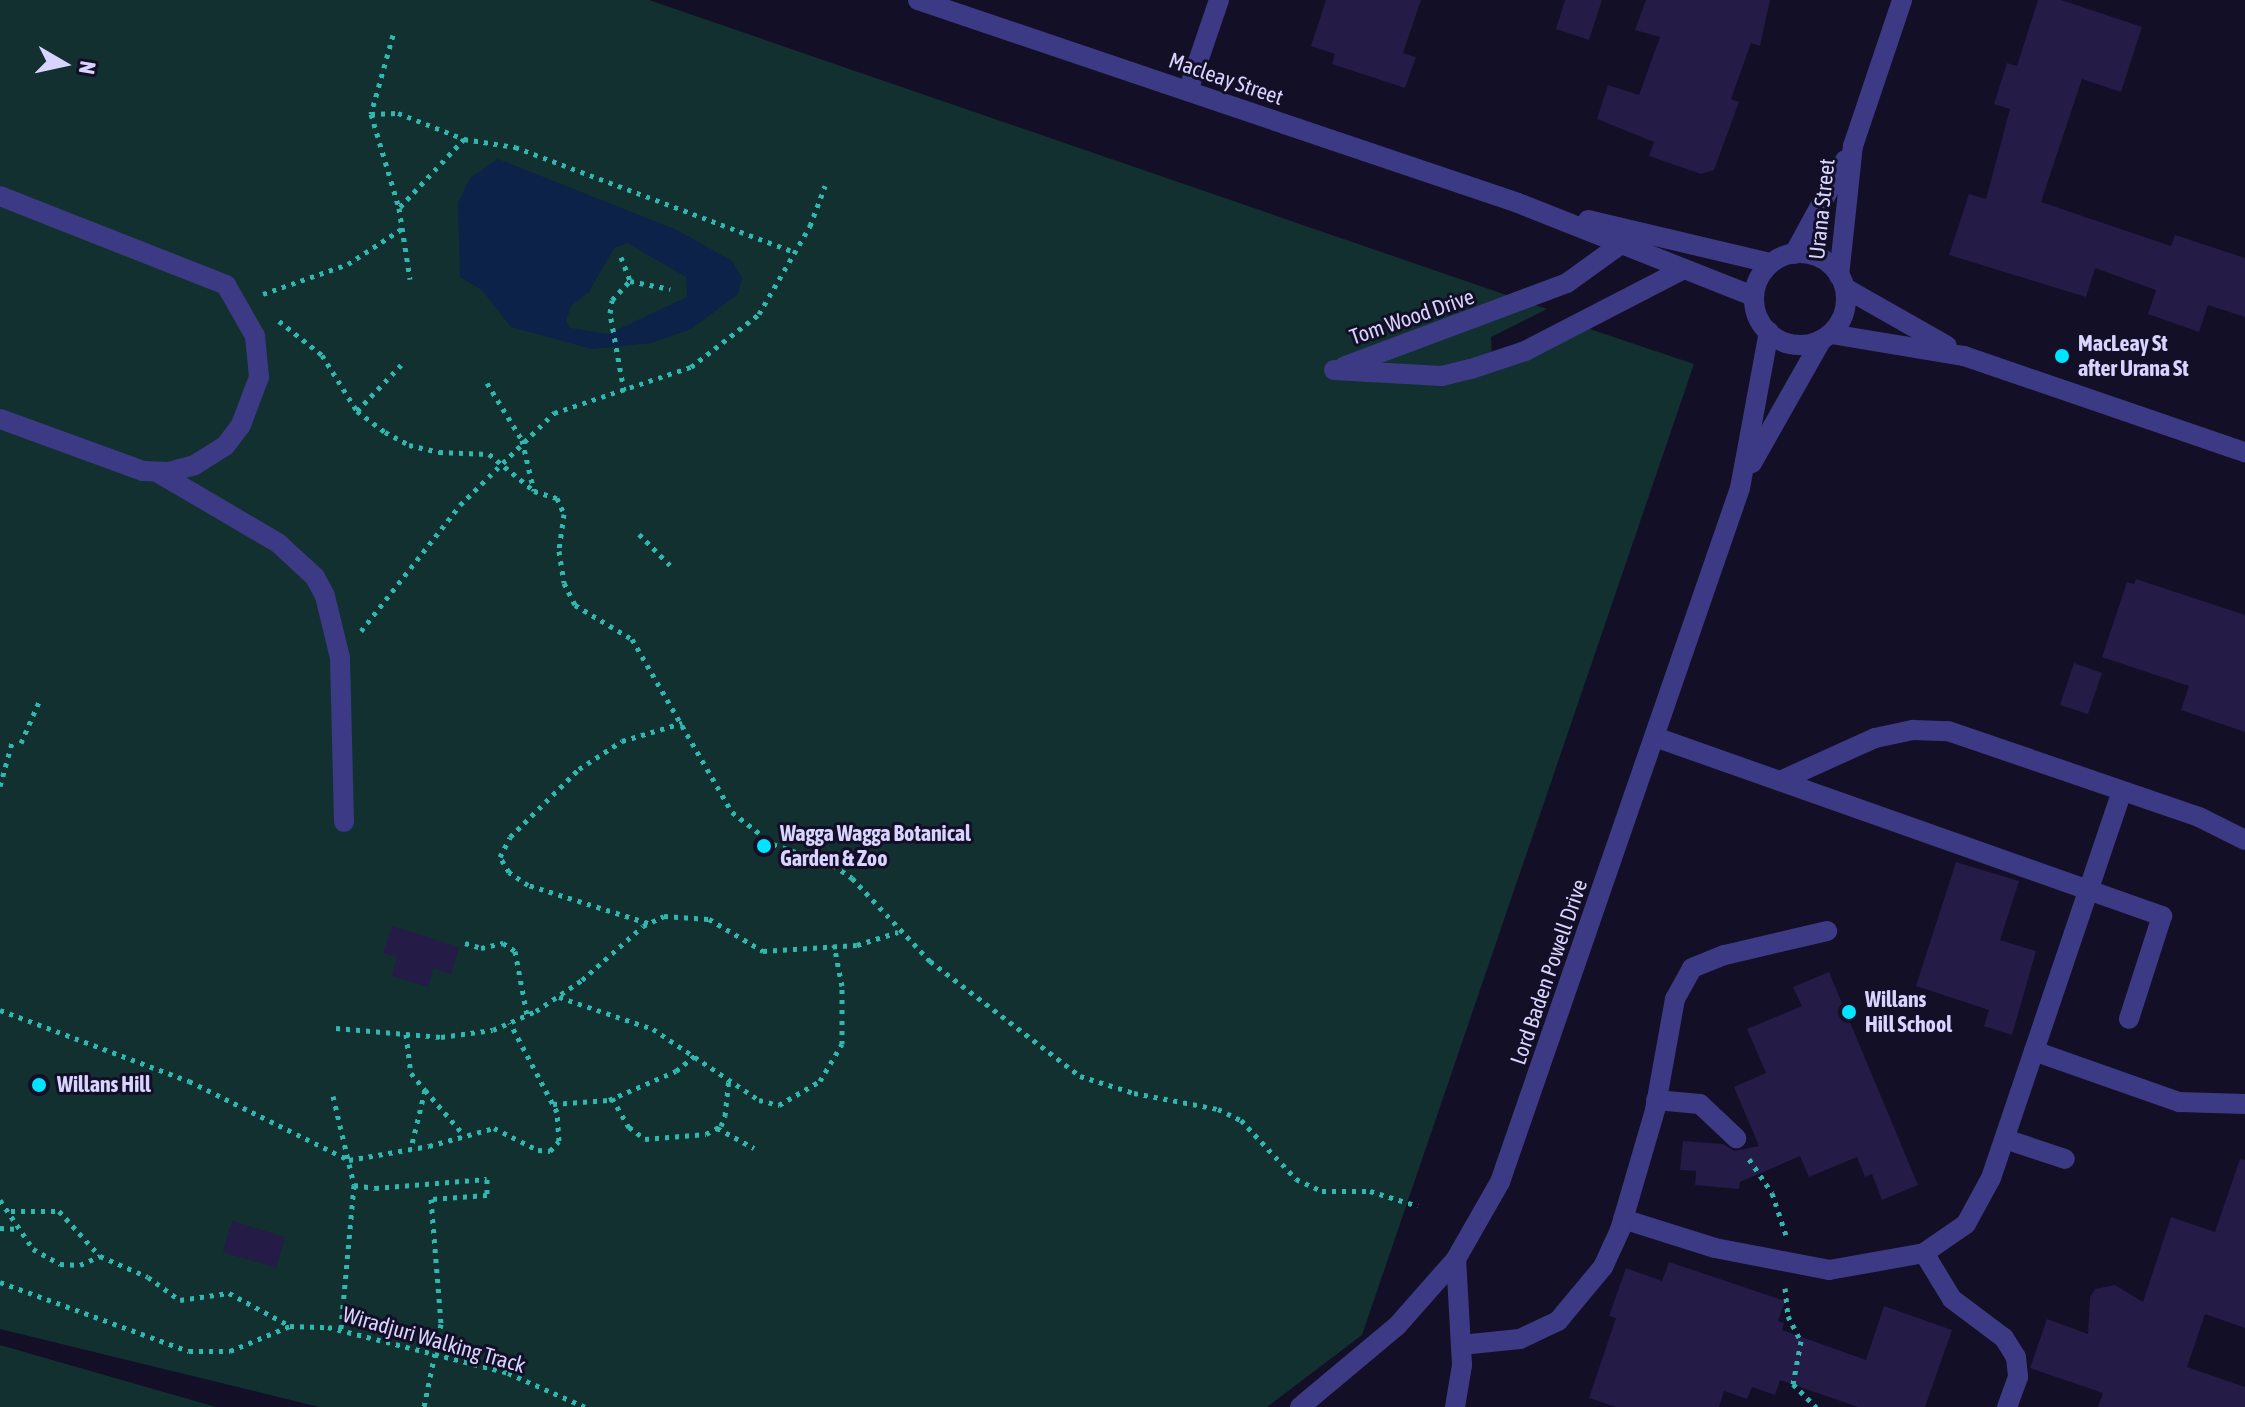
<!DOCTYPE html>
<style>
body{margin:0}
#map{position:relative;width:2245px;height:1407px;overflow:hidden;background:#130f26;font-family:"Asap Condensed",sans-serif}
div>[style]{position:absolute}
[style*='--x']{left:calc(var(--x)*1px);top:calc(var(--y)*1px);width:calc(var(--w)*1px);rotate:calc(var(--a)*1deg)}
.green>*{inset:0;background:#12302f}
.water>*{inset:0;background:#0c2248}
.building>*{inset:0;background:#241b47}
.path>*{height:5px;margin-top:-2.5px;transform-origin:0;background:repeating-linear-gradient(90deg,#2fb8b0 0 4px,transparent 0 10px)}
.minor>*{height:20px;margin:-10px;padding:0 10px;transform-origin:10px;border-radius:10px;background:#3d3a85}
.minor>.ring{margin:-10px;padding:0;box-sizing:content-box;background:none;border:20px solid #3d3a85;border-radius:50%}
.dots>*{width:22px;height:22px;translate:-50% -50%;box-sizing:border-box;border:4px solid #130f26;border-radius:50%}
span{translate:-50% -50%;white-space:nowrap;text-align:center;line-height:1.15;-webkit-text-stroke:6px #130f26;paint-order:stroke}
.street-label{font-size:22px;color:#d9d4ff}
.poi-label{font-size:22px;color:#d9d4ff;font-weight:700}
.left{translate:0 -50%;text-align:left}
.north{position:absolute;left:24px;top:24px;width:80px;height:80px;-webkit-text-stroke:6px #130f26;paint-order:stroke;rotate:99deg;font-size:22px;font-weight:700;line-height:32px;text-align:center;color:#d9d4ff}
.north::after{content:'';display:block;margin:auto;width:28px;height:36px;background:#d9d4ff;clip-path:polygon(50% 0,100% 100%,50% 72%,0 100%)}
</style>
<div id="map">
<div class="green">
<div style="clip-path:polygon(0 0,649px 0,1547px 309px,1491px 337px,1492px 360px,1575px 324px,1694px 364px,1362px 1335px,1267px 1407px,319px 1407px,0 1329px)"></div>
<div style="clip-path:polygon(0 1345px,216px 1407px,0 1407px)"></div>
</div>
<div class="water">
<div style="clip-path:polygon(evenodd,498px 159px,677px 230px,732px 261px,742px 278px,738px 294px,691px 329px,651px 343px,592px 349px,511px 327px,482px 290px,460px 277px,458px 203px,470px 178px,498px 159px,627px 243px,686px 277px,687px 297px,608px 334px,570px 328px,566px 321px,571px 306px,589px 292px,614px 248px,627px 243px)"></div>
</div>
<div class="building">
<div style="clip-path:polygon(1326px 0,1421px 0,1403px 53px,1416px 57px,1405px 88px,1332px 64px,1335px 54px,1311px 46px)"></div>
<div style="clip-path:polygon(1565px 0,1602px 0,1589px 40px,1556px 29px)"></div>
<div style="clip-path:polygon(1646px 0,1770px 0,1760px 46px,1751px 43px,1731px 99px,1739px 102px,1714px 170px,1701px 174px,1649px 156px,1654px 142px,1597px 119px,1608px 85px,1639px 95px,1660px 37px,1635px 30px)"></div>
<div style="clip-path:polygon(2038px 0,2061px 0,2142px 27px,2121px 92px,2082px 79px,2041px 202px,2171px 246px,2175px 235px,2245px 258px,2245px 317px,2208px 305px,2199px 332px,2148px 314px,2156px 290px,2095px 268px,2086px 297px,1949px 255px,1969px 194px,1986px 199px,2010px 109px,1994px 104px,2007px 63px,2017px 66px)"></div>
<div style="clip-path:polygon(2136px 579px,2245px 615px,2245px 732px,2181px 710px,2189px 686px,2102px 657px,2127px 582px,2134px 584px)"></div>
<div style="clip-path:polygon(2074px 663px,2102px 673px,2088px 714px,2060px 705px)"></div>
<div style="clip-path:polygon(1956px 862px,2019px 881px,2000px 940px,2036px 951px,2012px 1035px,1984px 1026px,1989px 1010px,1916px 986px)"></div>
<div style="clip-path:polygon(392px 926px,459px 947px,451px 974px,433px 968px,428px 987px,392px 976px,397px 957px,383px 953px)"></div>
<div style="clip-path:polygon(1829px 972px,1918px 1185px,1882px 1200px,1872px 1174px,1865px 1177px,1857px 1157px,1809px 1177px,1800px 1156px,1740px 1182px,1739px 1189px,1695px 1185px,1696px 1171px,1680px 1170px,1683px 1141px,1723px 1144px,1734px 1151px,1759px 1146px,1734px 1087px,1766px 1073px,1747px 1029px,1802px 1006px,1793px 987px)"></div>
<div style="clip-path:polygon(2240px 1159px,2245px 1160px,2245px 1328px,2205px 1314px,2187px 1367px,2245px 1387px,2245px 1407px,2098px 1407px,2103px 1393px,2030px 1368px,2047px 1319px,2088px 1334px,2090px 1297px,2095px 1289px,2115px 1285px,2143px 1302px,2171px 1217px,2215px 1232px)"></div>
<div style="clip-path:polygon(232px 1221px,285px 1237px,276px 1268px,223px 1252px)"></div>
<div style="clip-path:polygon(1669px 1262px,1785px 1301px,1778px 1321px,1784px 1323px,1782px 1330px,1866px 1360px,1884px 1306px,1952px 1330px,1925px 1407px,1858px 1407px,1780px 1380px,1775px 1395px,1752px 1387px,1747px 1399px,1724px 1391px,1719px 1407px,1616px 1407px,1589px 1398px,1616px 1318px,1609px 1316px,1626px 1268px,1662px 1281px)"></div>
</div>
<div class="path">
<div style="--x:393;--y:35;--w:82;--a:105.6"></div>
<div style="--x:371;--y:114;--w:98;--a:73.4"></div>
<div style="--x:399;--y:208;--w:72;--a:81.2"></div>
<div style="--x:371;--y:114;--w:27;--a:-2"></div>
<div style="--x:398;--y:113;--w:71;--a:21.5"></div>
<div style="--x:464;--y:139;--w:52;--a:8.9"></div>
<div style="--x:515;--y:147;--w:299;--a:20.6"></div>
<div style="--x:400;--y:207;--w:93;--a:-46.7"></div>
<div style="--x:621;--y:257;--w:26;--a:69"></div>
<div style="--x:630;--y:281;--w:41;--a:11.3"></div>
<div style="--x:263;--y:294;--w:90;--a:-19.4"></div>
<div style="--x:348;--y:264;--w:66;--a:-33.2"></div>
<div style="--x:279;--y:321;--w:55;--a:38.3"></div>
<div style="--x:322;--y:355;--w:66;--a:58"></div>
<div style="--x:357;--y:411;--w:35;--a:37"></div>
<div style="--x:385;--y:432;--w:27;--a:28"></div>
<div style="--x:409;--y:445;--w:31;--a:13"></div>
<div style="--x:439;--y:452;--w:50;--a:2.3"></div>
<div style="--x:489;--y:454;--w:57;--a:39.3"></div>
<div style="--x:487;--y:383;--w:67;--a:58.4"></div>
<div style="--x:522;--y:440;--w:52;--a:76.8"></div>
<div style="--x:534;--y:491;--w:24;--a:17"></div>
<div style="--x:557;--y:498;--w:17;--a:66"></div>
<div style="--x:564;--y:514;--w:37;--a:98"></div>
<div style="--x:559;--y:551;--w:32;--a:81"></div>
<div style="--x:564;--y:583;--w:25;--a:63"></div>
<div style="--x:575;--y:605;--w:66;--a:30.8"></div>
<div style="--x:632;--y:639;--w:200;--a:60"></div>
<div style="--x:732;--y:812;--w:52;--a:38"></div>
<div style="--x:773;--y:844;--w:64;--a:19.3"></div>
<div style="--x:833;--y:865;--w:23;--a:34"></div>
<div style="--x:852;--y:878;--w:114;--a:46.8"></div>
<div style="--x:930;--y:961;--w:189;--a:37.5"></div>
<div style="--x:1080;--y:1076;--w:57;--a:17.5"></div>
<div style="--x:1134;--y:1093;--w:86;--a:10.8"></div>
<div style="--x:1218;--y:1109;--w:25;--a:26"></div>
<div style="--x:1241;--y:1120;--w:81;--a:47"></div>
<div style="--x:1296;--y:1179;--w:29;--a:25"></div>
<div style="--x:1322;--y:1191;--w:48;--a:0"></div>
<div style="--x:1370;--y:1191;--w:50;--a:17.4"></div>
<div style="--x:624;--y:391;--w:79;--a:-100.2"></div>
<div style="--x:610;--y:313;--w:13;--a:-81"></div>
<div style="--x:612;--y:300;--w:26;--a:-47"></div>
<div style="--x:357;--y:411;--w:64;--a:-46.3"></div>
<div style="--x:639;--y:534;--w:49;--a:45"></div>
<div style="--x:361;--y:631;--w:160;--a:-51.8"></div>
<div style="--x:460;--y:505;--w:132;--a:-44.4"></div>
<div style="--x:554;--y:413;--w:145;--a:-18.6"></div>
<div style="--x:691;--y:367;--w:86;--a:-37.9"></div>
<div style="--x:759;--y:314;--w:102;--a:-59.9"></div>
<div style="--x:810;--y:226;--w:43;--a:-69.4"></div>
<div style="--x:21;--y:743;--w:50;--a:-66.5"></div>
<div style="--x:0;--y:786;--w:49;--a:-74.5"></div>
<div style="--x:648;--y:923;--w:126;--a:-162.4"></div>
<div style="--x:528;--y:885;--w:23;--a:-146"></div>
<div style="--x:509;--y:872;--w:17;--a:-121"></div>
<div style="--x:500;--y:857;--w:22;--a:-63"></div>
<div style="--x:510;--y:837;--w:97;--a:-44.6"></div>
<div style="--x:579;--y:769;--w:51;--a:-33.1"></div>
<div style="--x:622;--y:741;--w:63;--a:-16.7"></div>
<div style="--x:465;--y:943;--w:17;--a:17"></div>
<div style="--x:481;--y:948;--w:23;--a:-13"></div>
<div style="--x:503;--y:943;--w:14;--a:34"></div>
<div style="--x:515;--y:951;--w:65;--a:79.4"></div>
<div style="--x:559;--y:997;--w:99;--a:18.8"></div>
<div style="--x:653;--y:1029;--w:128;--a:33.8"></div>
<div style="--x:759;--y:1100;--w:21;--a:14"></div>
<div style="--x:779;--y:1105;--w:48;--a:-30.3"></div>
<div style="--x:820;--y:1081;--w:43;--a:-59.3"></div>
<div style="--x:842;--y:1044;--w:58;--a:-90"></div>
<div style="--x:842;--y:986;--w:42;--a:-101"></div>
<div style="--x:0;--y:1010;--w:202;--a:20.6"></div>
<div style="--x:189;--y:1081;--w:178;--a:26.3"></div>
<div style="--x:349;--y:1160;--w:81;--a:-9.9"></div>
<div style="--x:429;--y:1146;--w:67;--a:-15.5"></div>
<div style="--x:494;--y:1128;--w:49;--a:26.6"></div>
<div style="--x:538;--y:1150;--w:12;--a:5"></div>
<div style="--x:550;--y:1151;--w:13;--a:-48"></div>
<div style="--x:559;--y:1141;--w:29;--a:-94"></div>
<div style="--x:557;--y:1112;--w:101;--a:-117.8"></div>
<div style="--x:336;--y:1028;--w:105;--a:4.9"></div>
<div style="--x:441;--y:1037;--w:52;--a:-7.7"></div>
<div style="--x:493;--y:1030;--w:47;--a:-23.8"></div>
<div style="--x:536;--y:1011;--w:55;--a:-34"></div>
<div style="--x:582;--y:980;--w:81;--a:-41.5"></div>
<div style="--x:643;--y:926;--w:23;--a:-25"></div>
<div style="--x:664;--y:916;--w:45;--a:3.8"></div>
<div style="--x:709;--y:919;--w:63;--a:30.7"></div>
<div style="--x:763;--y:951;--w:94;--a:-3.7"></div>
<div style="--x:857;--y:945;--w:43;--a:-17.6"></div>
<div style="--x:406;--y:1034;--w:39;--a:83"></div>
<div style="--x:411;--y:1073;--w:22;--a:51"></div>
<div style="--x:425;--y:1090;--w:60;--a:103.6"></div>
<div style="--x:425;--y:1090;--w:60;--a:49.1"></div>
<div style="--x:333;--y:1096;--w:91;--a:76.7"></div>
<div style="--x:354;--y:1185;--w:145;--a:95.2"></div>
<div style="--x:612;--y:1098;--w:34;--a:60"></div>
<div style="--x:629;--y:1127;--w:20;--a:37"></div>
<div style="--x:645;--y:1139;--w:61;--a:-4.7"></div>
<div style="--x:706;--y:1134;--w:17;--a:-28"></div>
<div style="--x:721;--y:1126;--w:11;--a:-68"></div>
<div style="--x:725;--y:1116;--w:38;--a:-84"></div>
<div style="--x:553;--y:1104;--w:56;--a:-4.1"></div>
<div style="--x:609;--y:1100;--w:73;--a:-23.4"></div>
<div style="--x:676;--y:1071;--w:26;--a:-39"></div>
<div style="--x:717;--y:1128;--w:42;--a:28.4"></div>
<div style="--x:1749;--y:1159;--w:41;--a:55.9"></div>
<div style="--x:1772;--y:1193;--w:44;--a:71.6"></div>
<div style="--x:354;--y:1185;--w:21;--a:8"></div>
<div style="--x:375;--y:1188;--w:112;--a:-4.6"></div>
<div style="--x:487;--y:1179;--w:16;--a:90"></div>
<div style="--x:487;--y:1195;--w:56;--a:175.9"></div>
<div style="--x:431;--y:1199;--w:125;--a:85.4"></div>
<div style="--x:441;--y:1324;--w:85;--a:101.6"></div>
<div style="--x:0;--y:1200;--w:59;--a:56"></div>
<div style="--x:33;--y:1249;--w:31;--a:29"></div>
<div style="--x:60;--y:1264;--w:20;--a:3"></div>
<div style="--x:80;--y:1265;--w:22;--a:-24"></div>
<div style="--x:100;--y:1256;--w:52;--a:23.6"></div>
<div style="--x:148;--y:1277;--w:39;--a:36"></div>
<div style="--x:180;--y:1300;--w:49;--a:-8.1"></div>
<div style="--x:229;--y:1293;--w:69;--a:28.4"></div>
<div style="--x:11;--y:1211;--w:48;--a:0"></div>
<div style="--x:59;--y:1211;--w:61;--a:47.7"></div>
<div style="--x:0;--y:1228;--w:20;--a:3"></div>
<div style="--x:0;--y:1282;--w:201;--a:20.1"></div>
<div style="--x:189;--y:1351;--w:41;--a:0"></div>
<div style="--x:230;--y:1351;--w:65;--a:-22.6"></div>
<div style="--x:290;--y:1326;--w:38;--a:2"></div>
<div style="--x:328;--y:1327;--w:186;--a:14.3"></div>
<div style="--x:508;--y:1373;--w:84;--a:23.8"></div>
<div style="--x:1785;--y:1288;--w:28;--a:84"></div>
<div style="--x:1788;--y:1316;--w:28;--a:63"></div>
<div style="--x:1801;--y:1341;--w:44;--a:100.5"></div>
<div style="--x:1793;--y:1384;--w:33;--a:45"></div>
</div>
<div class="minor">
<div style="--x:918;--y:0;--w:633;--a:18.69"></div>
<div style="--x:1518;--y:203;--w:253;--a:21.6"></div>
<div style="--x:1188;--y:91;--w:96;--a:-71.2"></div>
<div style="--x:0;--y:196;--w:243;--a:21.5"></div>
<div style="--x:226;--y:285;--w:59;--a:60.4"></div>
<div style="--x:255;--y:336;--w:41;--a:84.4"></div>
<div style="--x:259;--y:377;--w:51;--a:110.6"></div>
<div style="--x:241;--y:425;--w:26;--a:127"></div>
<div style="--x:225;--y:446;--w:36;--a:148"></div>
<div style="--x:195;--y:465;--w:27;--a:165"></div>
<div style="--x:169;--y:472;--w:26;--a:-178"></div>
<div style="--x:143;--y:471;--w:152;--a:-160"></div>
<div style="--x:1588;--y:220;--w:187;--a:13.3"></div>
<div class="ring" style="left:1754px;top:253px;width:72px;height:72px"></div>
<div style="--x:1794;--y:254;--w:107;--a:-61.5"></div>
<div style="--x:1839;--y:276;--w:131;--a:-83.9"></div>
<div style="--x:1853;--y:146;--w:154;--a:-71.4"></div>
<div style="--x:1845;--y:288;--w:117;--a:29.6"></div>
<div style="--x:1831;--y:334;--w:135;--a:9.4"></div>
<div style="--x:1964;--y:356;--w:297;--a:18.9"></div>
<div style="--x:1345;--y:366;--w:237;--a:-20.5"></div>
<div style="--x:1567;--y:283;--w:67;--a:-35.8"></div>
<div style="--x:1334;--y:370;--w:108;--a:3.2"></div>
<div style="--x:1442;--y:376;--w:30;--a:-14"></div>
<div style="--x:1471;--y:369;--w:57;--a:-18.4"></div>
<div style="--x:1525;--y:351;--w:179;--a:-27.3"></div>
<div style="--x:1752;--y:463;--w:140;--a:-60.5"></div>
<div style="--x:157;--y:472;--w:140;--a:30.4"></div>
<div style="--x:278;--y:543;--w:50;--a:42.6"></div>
<div style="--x:315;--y:577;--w:21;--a:62"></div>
<div style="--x:325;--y:596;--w:64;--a:76.4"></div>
<div style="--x:340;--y:658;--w:164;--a:88.6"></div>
<div style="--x:1655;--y:737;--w:538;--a:19.45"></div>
<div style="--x:2162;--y:916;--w:108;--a:107.8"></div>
<div style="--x:1780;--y:781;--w:104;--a:-24.4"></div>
<div style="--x:1875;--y:738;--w:39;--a:-12"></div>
<div style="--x:1913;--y:730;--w:35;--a:2"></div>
<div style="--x:1948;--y:731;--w:265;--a:18.9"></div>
<div style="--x:2199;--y:817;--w:51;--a:26.6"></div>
<div style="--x:2034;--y:1051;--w:154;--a:19.4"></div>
<div style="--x:2179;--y:1102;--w:66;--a:1.7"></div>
<div style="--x:1656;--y:1100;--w:44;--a:5.2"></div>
<div style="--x:1700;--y:1104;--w:50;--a:43.4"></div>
<div style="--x:2005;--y:1139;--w:63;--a:18.4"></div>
<div style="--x:1623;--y:1219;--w:96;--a:17.5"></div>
<div style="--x:1715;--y:1248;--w:116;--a:10.9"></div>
<div style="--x:1829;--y:1270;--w:97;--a:-10.1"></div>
<div style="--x:1924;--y:1253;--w:51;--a:-34.6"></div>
<div style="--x:1966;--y:1224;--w:52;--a:-61.5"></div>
<div style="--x:1991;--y:1178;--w:408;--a:-71.3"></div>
<div style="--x:1924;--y:1253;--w:54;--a:58.7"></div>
<div style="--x:1952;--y:1299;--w:65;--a:36.9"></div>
<div style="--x:2004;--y:1338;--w:22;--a:58"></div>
<div style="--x:2016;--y:1357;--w:20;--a:84"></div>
<div style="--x:2018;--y:1377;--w:32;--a:110"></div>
<div style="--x:1461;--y:1345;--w:59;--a:-5.8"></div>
<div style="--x:1520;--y:1339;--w:42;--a:-25.3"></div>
<div style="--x:1558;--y:1321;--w:70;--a:-50.2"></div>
<div style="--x:1603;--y:1267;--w:41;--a:-65.3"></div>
<div style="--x:1620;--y:1230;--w:125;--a:-73.7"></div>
<div style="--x:1655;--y:1110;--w:113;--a:-79.8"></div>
<div style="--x:1675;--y:999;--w:35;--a:-61"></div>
<div style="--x:1692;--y:968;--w:35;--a:-22"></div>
<div style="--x:1725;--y:955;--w:105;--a:-13.2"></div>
<div style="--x:1300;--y:1407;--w:126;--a:-39.9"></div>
<div style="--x:1397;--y:1326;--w:89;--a:-48.6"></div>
<div style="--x:1456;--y:1259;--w:89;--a:-60.3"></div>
<div style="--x:1500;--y:1182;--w:734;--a:-70.92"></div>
<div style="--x:1740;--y:488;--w:159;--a:-79.5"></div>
<div style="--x:1455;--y:1407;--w:43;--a:-80.5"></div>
<div style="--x:1462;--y:1365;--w:106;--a:-93.2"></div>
</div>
<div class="dots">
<div style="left:2062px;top:356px;background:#00e5ff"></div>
<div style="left:764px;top:846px;background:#00e5ff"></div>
<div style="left:1849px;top:1012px;background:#00e5ff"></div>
<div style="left:39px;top:1085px;background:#00e5ff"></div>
</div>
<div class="street-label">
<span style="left:1226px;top:79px;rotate:19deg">Macleay Street</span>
<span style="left:1822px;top:209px;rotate:-84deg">Urana Street</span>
<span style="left:1412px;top:317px;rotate:-19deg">Tom Wood Drive</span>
<span style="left:1549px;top:972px;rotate:-71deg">Lord Baden Powell Drive</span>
<span style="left:434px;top:1340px;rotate:16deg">Wiradjuri Walking Track</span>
</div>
<div class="poi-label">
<span class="left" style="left:2078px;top:356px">MacLeay St<br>after Urana St</span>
<span class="left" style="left:780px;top:846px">Wagga Wagga Botanical<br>Garden &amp; Zoo</span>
<span class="left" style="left:1865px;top:1012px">Willans<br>Hill School</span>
<span class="left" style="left:57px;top:1085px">Willans Hill</span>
</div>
<div class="north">N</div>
</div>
